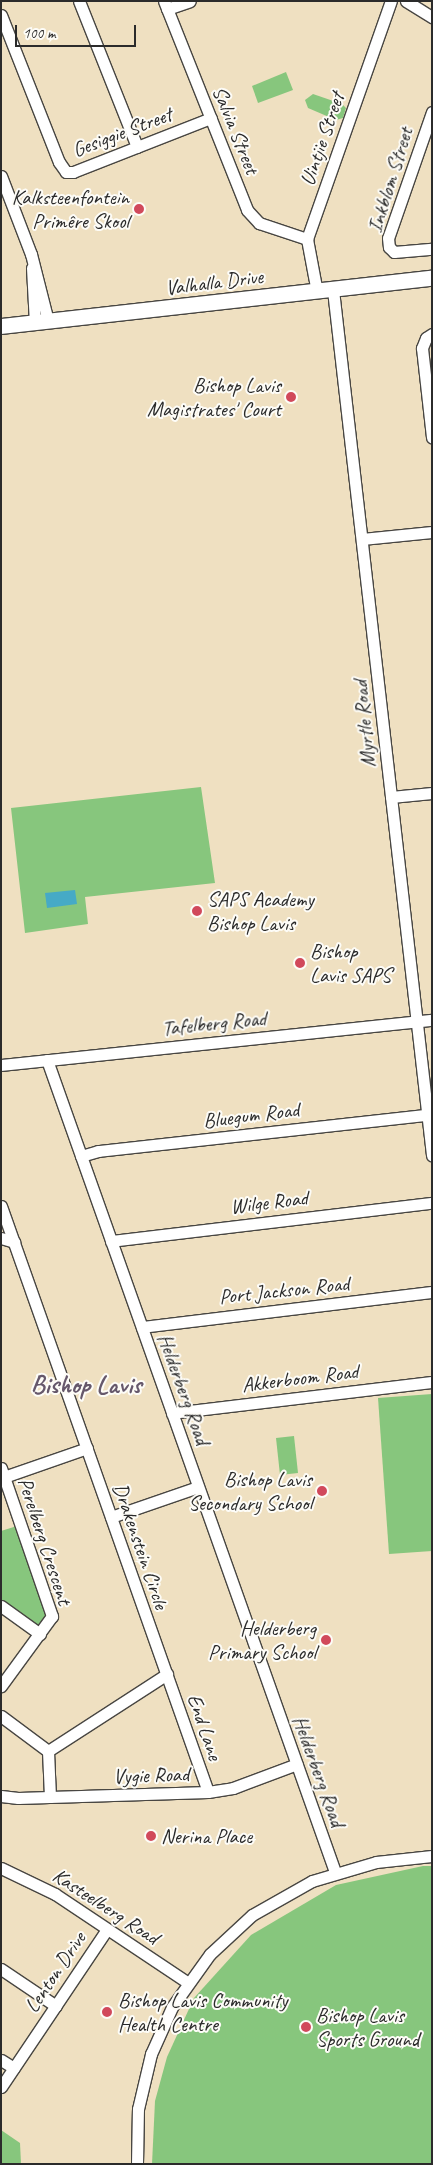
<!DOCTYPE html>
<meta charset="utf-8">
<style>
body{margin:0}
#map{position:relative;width:433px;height:2165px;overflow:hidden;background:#efe0c1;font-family:Caveat,sans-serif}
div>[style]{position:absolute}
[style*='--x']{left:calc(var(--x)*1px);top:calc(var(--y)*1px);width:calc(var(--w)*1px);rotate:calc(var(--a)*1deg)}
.green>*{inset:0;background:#87c67d}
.water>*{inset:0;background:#46aac6}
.roads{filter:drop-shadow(1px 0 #484642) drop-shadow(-1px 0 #484642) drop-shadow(0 1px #484642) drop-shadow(0 -1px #484642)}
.minor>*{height:11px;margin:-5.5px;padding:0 5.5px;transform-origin:5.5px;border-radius:5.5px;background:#fff}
.major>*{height:15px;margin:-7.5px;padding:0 7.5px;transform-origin:7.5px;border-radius:7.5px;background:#fff}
.dots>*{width:14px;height:14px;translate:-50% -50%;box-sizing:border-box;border:2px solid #fdfcf7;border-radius:50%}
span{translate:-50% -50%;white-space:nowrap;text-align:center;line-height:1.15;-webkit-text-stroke:4px #fdfcf7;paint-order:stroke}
.street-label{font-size:21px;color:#2b2b2b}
.poi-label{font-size:21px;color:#2b2b2b}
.right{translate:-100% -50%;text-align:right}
.left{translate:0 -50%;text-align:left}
.district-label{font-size:26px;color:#66586b;font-weight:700}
.frame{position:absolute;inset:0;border:2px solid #2b2b2b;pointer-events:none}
.scale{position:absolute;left:15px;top:25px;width:121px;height:22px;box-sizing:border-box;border:2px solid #2b2b2b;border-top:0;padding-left:6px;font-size:15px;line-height:18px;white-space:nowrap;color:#2b2b2b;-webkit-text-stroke:4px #fdfcf7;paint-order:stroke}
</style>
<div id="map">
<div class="green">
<div style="clip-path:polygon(286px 72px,293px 90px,258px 103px,252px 86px)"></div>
<div style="clip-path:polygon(313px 94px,342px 104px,346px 108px,343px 118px,336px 120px,308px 108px,305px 100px)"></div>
<div style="clip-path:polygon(201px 787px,215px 883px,85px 897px,88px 924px,25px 933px,11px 808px)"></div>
<div style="clip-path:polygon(432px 1394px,432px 1551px,389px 1554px,378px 1398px)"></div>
<div style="clip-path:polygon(294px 1436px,298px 1473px,280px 1475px,276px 1438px)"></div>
<div style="clip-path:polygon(17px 1526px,49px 1613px,42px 1625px,36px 1626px,1px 1602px,1px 1531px)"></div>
<div style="clip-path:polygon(423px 1866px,432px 1866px,432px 2164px,152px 2164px,155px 2101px,167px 2057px,194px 1998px,251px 1935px,336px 1885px)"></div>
<div style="clip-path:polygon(1px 2130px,20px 2143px,21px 2164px,1px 2164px)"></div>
</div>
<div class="water">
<div style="clip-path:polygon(75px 890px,77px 904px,47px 908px,45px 893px)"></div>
</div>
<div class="roads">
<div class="minor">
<div style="--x:79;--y:1;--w:157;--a:68.3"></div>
<div style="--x:164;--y:1;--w:225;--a:68.3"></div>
<div style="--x:247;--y:210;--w:18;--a:47"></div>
<div style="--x:259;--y:223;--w:51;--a:18.4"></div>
<div style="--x:406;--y:1;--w:31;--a:32"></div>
<div style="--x:167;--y:9;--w:24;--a:-19"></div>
<div style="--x:1;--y:15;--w:158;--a:68.5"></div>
<div style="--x:59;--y:162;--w:12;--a:55"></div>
<div style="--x:66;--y:172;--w:7;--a:0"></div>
<div style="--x:73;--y:172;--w:148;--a:-21.4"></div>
<div style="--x:432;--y:112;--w:133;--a:109.2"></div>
<div style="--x:388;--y:238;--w:9;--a:84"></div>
<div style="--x:389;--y:247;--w:7;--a:45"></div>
<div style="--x:394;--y:252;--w:38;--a:-5"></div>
<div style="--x:1;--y:176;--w:84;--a:69"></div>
<div style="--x:31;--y:254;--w:69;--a:75.8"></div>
<div style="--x:32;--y:268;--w:55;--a:86.9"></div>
<div style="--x:333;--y:290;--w:871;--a:83.47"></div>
<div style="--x:317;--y:292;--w:54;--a:-100.7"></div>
<div style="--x:307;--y:239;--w:252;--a:-70.6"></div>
<div style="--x:432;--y:334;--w:7;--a:146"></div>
<div style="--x:426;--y:338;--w:11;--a:112"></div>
<div style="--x:422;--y:348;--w:90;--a:83.6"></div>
<div style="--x:362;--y:539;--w:70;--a:-5.7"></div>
<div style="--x:391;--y:797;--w:41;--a:-5.6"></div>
<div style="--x:47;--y:1060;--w:862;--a:70.47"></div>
<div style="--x:1;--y:1065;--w:433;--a:-6"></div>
<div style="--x:81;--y:1156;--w:18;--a:-16"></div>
<div style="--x:98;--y:1151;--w:330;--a:-6.3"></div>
<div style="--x:1;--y:1206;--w:621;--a:70.54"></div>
<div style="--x:1;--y:1238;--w:14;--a:17"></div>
<div style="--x:111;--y:1241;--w:323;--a:-6.8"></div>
<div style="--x:142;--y:1327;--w:292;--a:-6.9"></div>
<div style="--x:172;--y:1413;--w:262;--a:-6.8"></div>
<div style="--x:1;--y:1468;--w:157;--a:71"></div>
<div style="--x:52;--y:1616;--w:87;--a:126.1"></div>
<div style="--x:1;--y:1478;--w:91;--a:-19.2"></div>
<div style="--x:111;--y:1517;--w:92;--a:-19"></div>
<div style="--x:1;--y:1606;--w:48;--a:35.7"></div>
<div style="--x:1;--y:1716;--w:59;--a:36.7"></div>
<div style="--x:48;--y:1751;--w:142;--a:-32.9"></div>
<div style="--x:48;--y:1751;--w:46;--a:87.5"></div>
<div style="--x:1;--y:1796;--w:17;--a:7"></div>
<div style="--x:18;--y:1798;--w:190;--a:-1.8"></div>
<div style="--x:208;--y:1792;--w:25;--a:-9"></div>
<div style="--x:233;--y:1788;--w:68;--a:-20.6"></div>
<div style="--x:1;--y:1868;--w:60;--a:25.7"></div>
<div style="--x:55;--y:1894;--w:159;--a:33.7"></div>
<div style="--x:1;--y:1969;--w:66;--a:33.9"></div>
<div style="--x:1;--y:2060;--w:15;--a:32"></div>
<div style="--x:1;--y:2087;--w:190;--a:-56.1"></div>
<div style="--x:137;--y:2164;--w:55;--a:-89"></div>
<div style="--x:138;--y:2109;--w:57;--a:-76.7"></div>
<div style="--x:151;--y:2054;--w:51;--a:-65.9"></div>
<div style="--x:172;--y:2007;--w:65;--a:-54.4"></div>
<div style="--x:210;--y:1954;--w:57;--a:-42.9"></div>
<div style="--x:252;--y:1915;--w:69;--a:-29.5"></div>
<div style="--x:312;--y:1881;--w:67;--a:-16.5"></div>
<div style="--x:376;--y:1862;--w:56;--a:-6.1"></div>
</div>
<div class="major">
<div style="--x:1;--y:326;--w:434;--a:-6.4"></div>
</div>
</div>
<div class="dots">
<div style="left:139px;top:209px;background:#d1495b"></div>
<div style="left:291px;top:397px;background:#d1495b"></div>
<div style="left:197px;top:911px;background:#d1495b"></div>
<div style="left:300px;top:963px;background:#d1495b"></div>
<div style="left:322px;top:1491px;background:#d1495b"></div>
<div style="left:326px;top:1640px;background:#d1495b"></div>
<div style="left:151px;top:1836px;background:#d1495b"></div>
<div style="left:107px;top:2012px;background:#d1495b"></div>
<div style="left:306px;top:2027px;background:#d1495b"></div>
</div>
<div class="street-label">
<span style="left:236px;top:130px;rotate:68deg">Salvia Street</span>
<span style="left:122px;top:132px;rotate:-21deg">Gesiggie Street</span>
<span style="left:322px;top:139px;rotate:-71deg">Uintjie Street</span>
<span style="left:390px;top:180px;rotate:-73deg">Inkblom Street</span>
<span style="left:214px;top:282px;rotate:-7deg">Valhalla Drive</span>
<span style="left:364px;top:724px;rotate:-96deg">Myrtle Road</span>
<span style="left:214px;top:1023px;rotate:-6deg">Tafelberg Road</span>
<span style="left:251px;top:1115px;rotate:-7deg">Bluegum Road</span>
<span style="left:269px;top:1202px;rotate:-7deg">Wilge Road</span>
<span style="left:284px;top:1290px;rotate:-6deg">Port Jackson Road</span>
<span style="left:300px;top:1378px;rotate:-7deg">Akkerboom Road</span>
<span style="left:184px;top:1389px;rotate:70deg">Helderberg Road</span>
<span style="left:45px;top:1541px;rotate:72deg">Perelberg Crescent</span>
<span style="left:141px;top:1546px;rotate:71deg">Drakenstein Circle</span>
<span style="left:205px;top:1727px;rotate:71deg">End Lane</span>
<span style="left:319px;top:1771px;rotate:70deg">Helderberg Road</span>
<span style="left:151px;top:1775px;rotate:-2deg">Vygie Road</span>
<span style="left:106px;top:1906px;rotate:33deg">Kasteelberg Road</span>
<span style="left:55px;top:1972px;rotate:-56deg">Lenton Drive</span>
</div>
<div class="poi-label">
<span class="right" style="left:129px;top:209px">Kalksteenfontein<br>Primêre Skool</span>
<span class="right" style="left:281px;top:397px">Bishop Lavis<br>Magistrates' Court</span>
<span class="left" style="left:207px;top:911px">SAPS Academy<br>Bishop Lavis</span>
<span class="left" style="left:310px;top:963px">Bishop<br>Lavis SAPS</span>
<span class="right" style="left:312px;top:1491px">Bishop Lavis<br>Secondary School</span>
<span class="right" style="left:316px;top:1640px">Helderberg<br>Primary School</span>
<span class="left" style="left:161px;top:1836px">Nerina Place</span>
<span class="left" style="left:118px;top:2012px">Bishop Lavis Community<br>Health Centre</span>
<span class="left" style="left:316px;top:2027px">Bishop Lavis<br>Sports Ground</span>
</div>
<div class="district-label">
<span style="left:86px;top:1385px">Bishop Lavis</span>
</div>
<div class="frame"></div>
<div class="scale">100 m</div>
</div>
